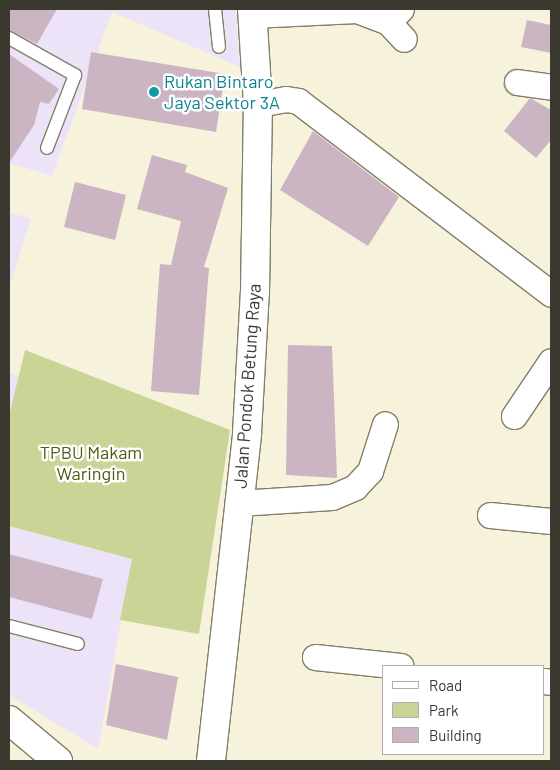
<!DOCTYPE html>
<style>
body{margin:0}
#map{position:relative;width:560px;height:770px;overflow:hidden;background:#f7f2db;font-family:Barlow,sans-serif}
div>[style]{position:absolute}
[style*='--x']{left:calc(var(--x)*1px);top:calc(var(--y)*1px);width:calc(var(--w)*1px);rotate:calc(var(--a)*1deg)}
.commercial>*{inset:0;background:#ede3f8}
.green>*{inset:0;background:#cbd497}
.building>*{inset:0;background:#ccb5c2}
.roads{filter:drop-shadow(1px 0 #837e69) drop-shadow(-1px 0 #837e69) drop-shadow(0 1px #837e69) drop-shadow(0 -1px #837e69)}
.lane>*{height:12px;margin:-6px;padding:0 6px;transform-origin:6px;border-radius:6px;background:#fff}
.street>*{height:25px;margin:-12.5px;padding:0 12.5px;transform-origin:12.5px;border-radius:12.5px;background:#fff}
.secondary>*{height:28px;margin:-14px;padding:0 14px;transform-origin:14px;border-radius:14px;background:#fff}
.dots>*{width:14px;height:14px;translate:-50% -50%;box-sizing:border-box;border:2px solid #fff;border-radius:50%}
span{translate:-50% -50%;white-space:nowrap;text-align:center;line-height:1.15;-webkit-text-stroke:5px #fff;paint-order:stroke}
.culture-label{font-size:18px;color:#0d838f}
.left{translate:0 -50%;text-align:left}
.street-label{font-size:18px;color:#3a382f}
.park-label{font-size:18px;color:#525911}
.frame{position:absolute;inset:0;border:10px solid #3a382f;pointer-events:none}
.legend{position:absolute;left:382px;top:665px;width:162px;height:90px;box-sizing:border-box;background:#fff;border:1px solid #b0afac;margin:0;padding:6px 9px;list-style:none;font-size:15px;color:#3a382f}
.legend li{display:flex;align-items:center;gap:10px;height:25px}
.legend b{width:25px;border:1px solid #b0afac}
</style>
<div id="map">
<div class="commercial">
<div style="clip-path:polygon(9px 9px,236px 9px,240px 67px,112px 12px,52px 176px,9px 163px)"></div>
<div style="clip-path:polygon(9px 212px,31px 219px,9px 287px)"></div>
<div style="clip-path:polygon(9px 372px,19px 376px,9px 416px)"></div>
<div style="clip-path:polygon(9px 526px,132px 559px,98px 749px,9px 695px)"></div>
</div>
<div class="green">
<div style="clip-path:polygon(25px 350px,230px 430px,199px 634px,120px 620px,132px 559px,9px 526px,9px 416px)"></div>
</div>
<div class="building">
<div style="clip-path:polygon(9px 9px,57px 9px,37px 44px,9px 30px)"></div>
<div style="clip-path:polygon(527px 20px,551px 25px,551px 53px,521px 47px)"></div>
<div style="clip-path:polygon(91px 52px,225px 74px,216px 132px,82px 109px)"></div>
<div style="clip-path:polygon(9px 54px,59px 89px,49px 104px,40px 102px,34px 125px,9px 163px)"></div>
<div style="clip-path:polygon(530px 98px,551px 110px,551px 140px,536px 158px,504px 131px)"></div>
<div style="clip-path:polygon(313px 131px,399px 197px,368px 246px,280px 190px)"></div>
<div style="clip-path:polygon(152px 155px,187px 165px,185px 172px,228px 188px,204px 267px,209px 268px,199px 395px,151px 391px,160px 264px,171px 265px,181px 221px,137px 209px)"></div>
<div style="clip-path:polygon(75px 182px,126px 195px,115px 240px,64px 227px)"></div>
<div style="clip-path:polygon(288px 345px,332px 346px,337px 478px,286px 475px)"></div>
<div style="clip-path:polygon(9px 554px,103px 579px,92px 619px,9px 597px)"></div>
<div style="clip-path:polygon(116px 664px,178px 677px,167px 740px,106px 725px)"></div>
</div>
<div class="roads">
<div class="lane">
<div style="--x:215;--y:9;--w:38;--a:84"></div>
<div style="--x:9;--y:38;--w:76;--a:29.3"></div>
<div style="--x:75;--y:75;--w:78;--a:111"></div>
<div style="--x:9;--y:626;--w:71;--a:14.6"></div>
</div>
<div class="street">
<div style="--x:252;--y:15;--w:105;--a:-2.7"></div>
<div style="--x:357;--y:10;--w:33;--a:21"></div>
<div style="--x:388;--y:22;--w:18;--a:-45"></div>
<div style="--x:388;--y:22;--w:23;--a:47"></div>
<div style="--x:517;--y:82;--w:34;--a:8"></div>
<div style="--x:258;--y:104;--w:28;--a:-10"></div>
<div style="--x:286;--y:99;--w:12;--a:9"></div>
<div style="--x:298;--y:101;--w:318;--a:37.3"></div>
<div style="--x:514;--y:416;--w:66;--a:-56.1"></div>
<div style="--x:239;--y:503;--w:93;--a:-3.7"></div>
<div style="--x:332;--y:497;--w:25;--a:-23"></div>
<div style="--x:355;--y:487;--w:22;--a:-47"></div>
<div style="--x:370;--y:471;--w:49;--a:-72.3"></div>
<div style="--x:490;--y:515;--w:61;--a:5.6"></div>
<div style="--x:315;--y:657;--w:86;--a:6"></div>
<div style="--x:544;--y:681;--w:7;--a:8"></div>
</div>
<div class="secondary">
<div style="--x:9;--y:720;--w:64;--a:39.9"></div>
<div style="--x:211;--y:761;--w:330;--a:-83.7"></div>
<div style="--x:247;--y:433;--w:141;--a:-86.8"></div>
<div style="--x:255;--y:292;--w:188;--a:-89.1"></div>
<div style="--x:258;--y:104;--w:95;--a:-93.6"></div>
</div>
</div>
<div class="dots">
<div style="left:154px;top:92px;background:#0f9aa8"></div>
</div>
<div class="culture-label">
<span class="left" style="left:164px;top:92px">Rukan Bintaro<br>Jaya Sektor 3A</span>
</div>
<div class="street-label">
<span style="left:247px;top:386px;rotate:-86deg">Jalan Pondok Betung Raya</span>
</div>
<div class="park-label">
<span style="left:91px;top:463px">TPBU Makam<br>Waringin</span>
</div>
<div class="frame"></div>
<ul class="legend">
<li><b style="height:6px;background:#fff"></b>Road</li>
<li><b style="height:14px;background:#cbd497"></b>Park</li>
<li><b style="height:14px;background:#ccb5c2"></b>Building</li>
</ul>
</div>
